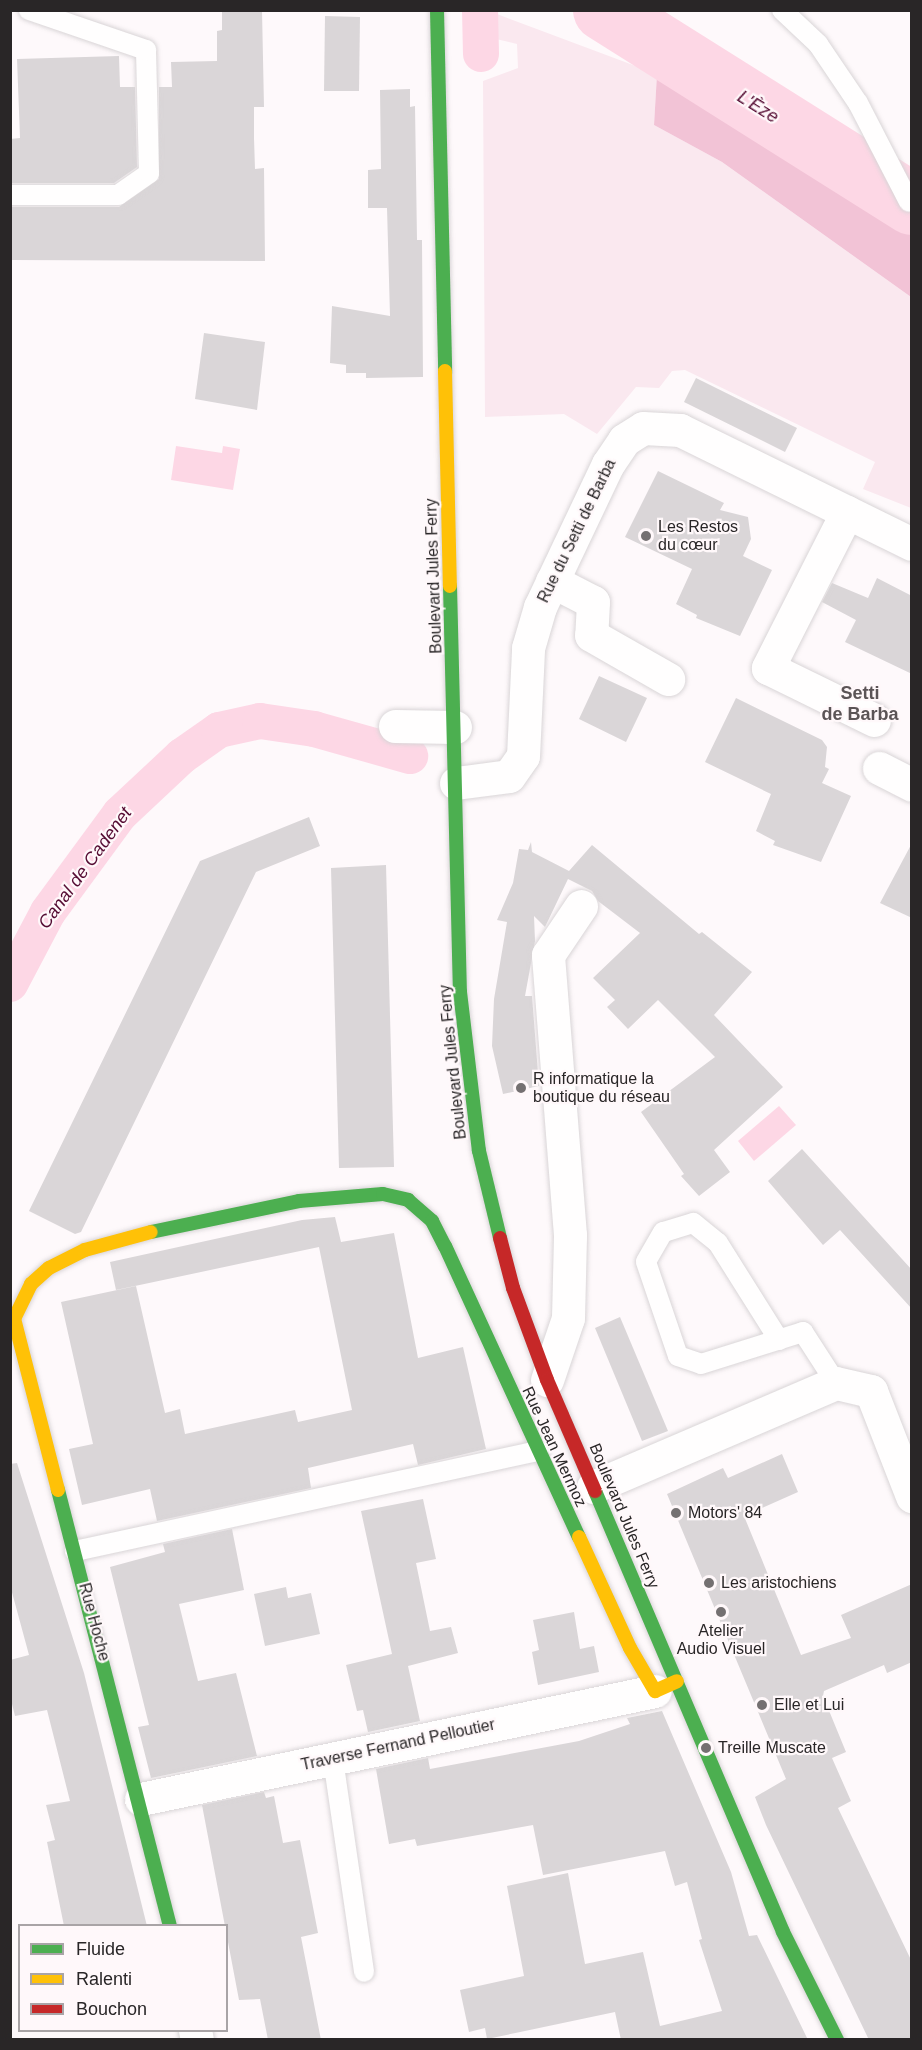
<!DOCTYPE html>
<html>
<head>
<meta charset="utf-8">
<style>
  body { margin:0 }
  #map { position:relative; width:922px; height:2050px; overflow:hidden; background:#fef9fb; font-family:Helvetica,sans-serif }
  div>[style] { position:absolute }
  .green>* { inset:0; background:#fae8ef }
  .forest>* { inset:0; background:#f2c3d6 }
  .water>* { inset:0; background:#fdd7e5 }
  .canal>* { height:36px; margin:-18px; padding:0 18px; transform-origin:18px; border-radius:18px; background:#fdd7e5 }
  .river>* { height:62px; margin:-31px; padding:0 31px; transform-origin:31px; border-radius:31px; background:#fdd7e5 }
  .building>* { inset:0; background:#dad6d8 }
  .roads { filter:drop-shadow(0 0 2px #d9d5d7) drop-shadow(0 0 2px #d9d5d7) }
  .lane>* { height:20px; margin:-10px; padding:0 10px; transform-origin:10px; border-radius:10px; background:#fffefe }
  .street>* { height:33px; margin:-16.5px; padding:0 16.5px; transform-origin:16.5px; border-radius:16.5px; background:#fffefe }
  .fast>* { height:14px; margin:-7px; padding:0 7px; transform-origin:7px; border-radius:7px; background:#4caf50 }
  .slow>* { height:14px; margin:-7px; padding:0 7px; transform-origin:7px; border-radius:7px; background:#ffc107 }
  .jam>* { height:14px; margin:-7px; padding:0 7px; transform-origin:7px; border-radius:7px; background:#c62828 }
  .dots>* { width:16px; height:16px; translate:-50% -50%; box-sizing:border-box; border:3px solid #fff8fa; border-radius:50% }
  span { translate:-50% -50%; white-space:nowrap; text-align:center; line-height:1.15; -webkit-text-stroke:4.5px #fff8fa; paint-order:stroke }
  .poi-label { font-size:16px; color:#292627 }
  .left { translate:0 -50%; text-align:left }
  .street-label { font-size:16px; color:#292627 }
  .water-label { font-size:18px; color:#550c33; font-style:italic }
  .neighbourhood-label { font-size:18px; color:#5b5456; font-weight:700 }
  .frame { position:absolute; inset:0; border:12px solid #292627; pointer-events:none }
  .legend { position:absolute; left:18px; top:1924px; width:210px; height:108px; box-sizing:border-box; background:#fff8fa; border:2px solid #a9a4a6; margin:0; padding:8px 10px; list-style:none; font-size:18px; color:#292627 }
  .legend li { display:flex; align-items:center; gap:12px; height:30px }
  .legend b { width:30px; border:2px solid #a9a4a6 }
</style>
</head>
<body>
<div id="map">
  <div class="green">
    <i style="clip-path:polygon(497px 14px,657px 74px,654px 125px,722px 162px,911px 297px,911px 508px,863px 489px,875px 462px,685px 370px,672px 371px,659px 388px,636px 387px,597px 434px,564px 414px,485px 417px,483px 81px,518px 68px,517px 44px,496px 39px)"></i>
  </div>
  <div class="forest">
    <i style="clip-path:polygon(657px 74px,911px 234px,911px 297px,722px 162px,654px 125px)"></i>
  </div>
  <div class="water">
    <i style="clip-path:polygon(176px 446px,222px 453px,223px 446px,240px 449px,233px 490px,171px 480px)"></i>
    <i style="clip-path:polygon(779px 1106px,796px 1125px,754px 1161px,738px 1141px)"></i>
  </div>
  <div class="canal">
    <i style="left:480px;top:10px;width:44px;rotate:88.7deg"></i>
    <i style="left:10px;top:984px;width:81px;rotate:-62.2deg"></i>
    <i style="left:48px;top:912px;width:122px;rotate:-53.7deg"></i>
    <i style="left:120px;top:814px;width:85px;rotate:-43.1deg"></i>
    <i style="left:182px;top:756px;width:45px;rotate:-35.1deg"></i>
    <i style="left:219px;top:730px;width:42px;rotate:-12.4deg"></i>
    <i style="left:260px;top:721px;width:55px;rotate:8.4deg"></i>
    <i style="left:314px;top:729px;width:100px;rotate:15.7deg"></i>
  </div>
  <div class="river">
    <i style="left:604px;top:10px;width:364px;rotate:32.2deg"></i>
  </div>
  <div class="building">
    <i style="clip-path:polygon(222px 10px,262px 10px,264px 107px,254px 107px,254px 138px,255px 169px,264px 168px,265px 261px,10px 260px,10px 207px,119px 207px,159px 179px,159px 87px,172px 87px,171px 62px,217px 61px,217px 31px,222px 30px)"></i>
    <i style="clip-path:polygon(325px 16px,360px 17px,359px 91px,324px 91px)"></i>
    <i style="clip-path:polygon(119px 56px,120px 87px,135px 87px,137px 167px,114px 183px,10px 183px,10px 139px,20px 138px,17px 59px)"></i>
    <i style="clip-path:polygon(410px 89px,410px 107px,415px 106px,417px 240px,422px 240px,423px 377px,366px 378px,366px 373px,346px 373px,346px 365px,330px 363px,332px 306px,390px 316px,387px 208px,368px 208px,368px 170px,381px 169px,380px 90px)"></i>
    <i style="clip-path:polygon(204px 333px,265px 342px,257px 410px,195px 399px)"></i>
    <i style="clip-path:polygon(696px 378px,797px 428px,785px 452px,684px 402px)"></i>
    <i style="clip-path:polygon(658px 471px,724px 503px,720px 510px,748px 517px,751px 539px,743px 556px,772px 570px,740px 636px,696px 618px,697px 615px,676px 604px,692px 569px,625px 537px)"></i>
    <i style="clip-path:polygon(877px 578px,912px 596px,912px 674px,845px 642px,856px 620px,822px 602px,832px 583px,868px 598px)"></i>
    <i style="clip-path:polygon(599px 676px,647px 698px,626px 742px,579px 719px)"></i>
    <i style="clip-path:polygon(736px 698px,822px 740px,827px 747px,825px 767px,829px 769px,822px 783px,851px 796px,821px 862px,773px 845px,775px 841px,756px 831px,771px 794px,705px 762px)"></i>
    <i style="clip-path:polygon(309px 817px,320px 846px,256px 872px,81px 1232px,75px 1234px,29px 1211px,200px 861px)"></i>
    <i style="clip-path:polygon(531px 842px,532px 852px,569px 871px,592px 845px,699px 934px,702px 932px,752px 972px,714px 1015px,783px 1087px,714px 1150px,730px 1172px,699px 1196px,681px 1176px,684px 1174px,641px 1112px,715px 1057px,658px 1000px,628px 1029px,607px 1007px,615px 1000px,593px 978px,640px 933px,598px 901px,592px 891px,568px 879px,545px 927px,534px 916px,535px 941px,525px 996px,532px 996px,539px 1086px,503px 1094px,492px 1046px,494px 999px,507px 922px,497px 920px,513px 883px,519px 849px,528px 850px)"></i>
    <i style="clip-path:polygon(912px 843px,912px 918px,880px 903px)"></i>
    <i style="clip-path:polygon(386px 865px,394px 1167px,339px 1168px,331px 868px)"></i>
    <i style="clip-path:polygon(802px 1149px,912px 1270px,912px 1309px,840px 1230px,823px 1245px,768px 1181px)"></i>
    <i style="clip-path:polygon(335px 1217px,341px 1242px,394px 1233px,418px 1358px,463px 1347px,486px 1449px,418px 1465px,413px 1444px,308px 1468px,311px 1488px,157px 1521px,150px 1489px,82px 1505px,69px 1449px,93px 1444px,61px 1302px,136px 1286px,165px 1413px,180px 1409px,185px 1434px,295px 1410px,298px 1422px,352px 1410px,319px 1247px,116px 1290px,110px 1262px,302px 1220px)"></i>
    <i style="clip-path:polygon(620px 1317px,668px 1431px,642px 1441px,595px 1328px)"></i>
    <i style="clip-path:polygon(782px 1454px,798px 1492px,744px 1516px,801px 1655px,851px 1638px,841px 1615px,912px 1584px,912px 1662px,887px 1673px,884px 1665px,824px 1691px,823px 1696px,846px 1752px,832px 1758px,851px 1801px,838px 1808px,912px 1962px,912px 2040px,869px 2040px,766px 1825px,755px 1797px,786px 1779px,667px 1494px,723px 1468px,728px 1478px)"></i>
    <i style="clip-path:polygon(17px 1463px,84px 1673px,147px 1926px,64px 1926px,47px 1842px,55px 1840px,46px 1805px,70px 1801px,47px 1710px,15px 1716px,10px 1696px,10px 1660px,29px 1655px,10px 1585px,10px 1464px)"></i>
    <i style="clip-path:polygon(423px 1499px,436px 1559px,416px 1563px,430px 1631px,451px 1627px,458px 1653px,408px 1666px,420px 1721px,368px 1732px,363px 1710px,357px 1711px,346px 1665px,392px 1654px,361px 1511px)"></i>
    <i style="clip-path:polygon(232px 1529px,244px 1590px,179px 1604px,198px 1681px,236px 1673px,257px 1756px,151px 1778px,138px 1727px,149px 1725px,110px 1567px,165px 1552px,163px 1544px)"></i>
    <i style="clip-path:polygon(286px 1587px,288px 1598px,311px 1593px,320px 1634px,265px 1646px,254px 1594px)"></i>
    <i style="clip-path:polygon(574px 1612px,580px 1649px,594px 1646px,599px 1672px,538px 1685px,532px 1652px,539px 1650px,533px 1620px)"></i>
    <i style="clip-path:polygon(662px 1711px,731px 1872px,749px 1936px,757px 1935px,808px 2040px,621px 2040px,615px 2012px,487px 2039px,485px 2028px,469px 2032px,460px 1990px,524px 1976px,507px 1886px,568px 1873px,585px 1964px,643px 1952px,660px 2026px,722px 2011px,699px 1940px,702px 1939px,687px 1882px,675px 1886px,665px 1851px,543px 1875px,533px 1825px,417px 1846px,415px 1839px,389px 1844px,376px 1769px,428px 1758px,430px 1769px,579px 1741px,630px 1724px,627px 1718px)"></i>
    <i style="clip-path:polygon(264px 1792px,266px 1798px,274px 1796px,283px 1843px,300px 1840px,318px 1933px,301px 1937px,321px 2040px,268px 2040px,260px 1999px,239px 2000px,202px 1805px)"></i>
  </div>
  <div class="roads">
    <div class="lane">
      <i style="left:782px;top:10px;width:50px;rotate:43.4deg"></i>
      <i style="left:818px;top:44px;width:71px;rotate:55.9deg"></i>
      <i style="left:858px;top:103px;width:111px;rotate:62.7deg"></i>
      <i style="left:10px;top:195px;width:108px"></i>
      <i style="left:118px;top:195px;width:38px;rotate:-35deg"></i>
      <i style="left:149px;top:173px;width:123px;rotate:-91.4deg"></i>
      <i style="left:146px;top:50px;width:124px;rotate:-161.1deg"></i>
      <i style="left:779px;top:1340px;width:115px;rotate:-122.2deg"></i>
      <i style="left:718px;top:1243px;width:32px;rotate:-141deg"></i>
      <i style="left:693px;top:1223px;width:31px;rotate:163deg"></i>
      <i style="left:663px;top:1232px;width:34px;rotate:120deg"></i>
      <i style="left:646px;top:1262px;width:99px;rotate:71.2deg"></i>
      <i style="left:678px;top:1356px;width:24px;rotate:19deg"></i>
      <i style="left:701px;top:1364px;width:107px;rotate:-17.4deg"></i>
      <i style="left:803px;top:1332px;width:61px;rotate:57.1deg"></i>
      <i style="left:75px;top:1551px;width:474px;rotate:-12.2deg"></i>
      <i style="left:333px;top:1759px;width:215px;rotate:81.7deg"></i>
    </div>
    <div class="street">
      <i style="left:847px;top:512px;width:175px;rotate:116.9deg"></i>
      <i style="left:768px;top:668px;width:118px;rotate:26.1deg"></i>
      <i style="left:552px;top:581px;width:46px;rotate:27.1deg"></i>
      <i style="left:593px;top:602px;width:33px;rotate:93deg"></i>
      <i style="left:591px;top:635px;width:89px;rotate:29.7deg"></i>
      <i style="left:395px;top:726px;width:60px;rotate:1deg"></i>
      <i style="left:879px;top:768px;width:37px;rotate:27deg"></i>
      <i style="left:456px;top:783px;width:53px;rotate:-7.5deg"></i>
      <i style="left:509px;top:776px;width:24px;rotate:-55deg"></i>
      <i style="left:523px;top:756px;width:108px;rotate:-87.3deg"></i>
      <i style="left:528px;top:648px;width:43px;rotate:-73.7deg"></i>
      <i style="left:540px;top:607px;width:158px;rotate:-64.6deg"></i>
      <i style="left:608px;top:464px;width:29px;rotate:-56deg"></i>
      <i style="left:624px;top:440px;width:22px;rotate:-32deg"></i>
      <i style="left:643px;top:428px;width:37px;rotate:3deg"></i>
      <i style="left:680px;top:430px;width:258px;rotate:26.2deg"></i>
      <i style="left:547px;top:1380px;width:65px;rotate:-71.3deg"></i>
      <i style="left:568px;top:1318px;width:83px;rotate:-88.6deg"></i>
      <i style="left:570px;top:1235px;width:281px;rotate:-94.5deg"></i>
      <i style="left:548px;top:955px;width:59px;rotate:-56deg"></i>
      <i style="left:593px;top:1487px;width:264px;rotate:-23.2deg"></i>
      <i style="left:836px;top:1383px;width:36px;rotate:13deg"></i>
      <i style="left:871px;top:1391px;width:113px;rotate:68.7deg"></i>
      <i style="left:141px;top:1799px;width:525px;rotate:-11.87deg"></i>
      <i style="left:195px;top:2030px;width:10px;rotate:79deg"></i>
    </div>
    <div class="fast">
      <i style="left:437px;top:10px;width:361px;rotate:88.7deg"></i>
      <i style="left:450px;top:586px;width:406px;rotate:88.6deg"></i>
      <i style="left:460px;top:992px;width:160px;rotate:83.2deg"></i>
      <i style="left:479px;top:1151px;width:89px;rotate:76.4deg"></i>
      <i style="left:151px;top:1232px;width:151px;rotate:-11.8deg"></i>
      <i style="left:299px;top:1201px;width:84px;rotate:-4.8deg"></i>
      <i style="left:383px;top:1194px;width:26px;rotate:13deg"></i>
      <i style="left:408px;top:1200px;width:32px;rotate:41deg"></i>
      <i style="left:432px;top:1221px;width:28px;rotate:63deg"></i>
      <i style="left:445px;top:1246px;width:320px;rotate:65.3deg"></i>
      <i style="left:58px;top:1490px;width:450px;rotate:75.6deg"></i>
      <i style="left:595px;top:1491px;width:479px;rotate:66.9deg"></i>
      <i style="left:783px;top:1932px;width:121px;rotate:63.4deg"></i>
    </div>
    <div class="slow">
      <i style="left:445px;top:371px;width:215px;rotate:88.7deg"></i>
      <i style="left:58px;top:1490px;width:177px;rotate:-104.4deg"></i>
      <i style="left:14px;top:1319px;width:39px;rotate:-64deg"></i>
      <i style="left:31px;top:1284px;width:24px;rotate:-42deg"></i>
      <i style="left:49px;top:1268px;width:40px;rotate:-26.6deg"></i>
      <i style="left:85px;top:1250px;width:68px;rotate:-15.3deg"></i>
      <i style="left:579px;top:1537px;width:122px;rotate:65.3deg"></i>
      <i style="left:630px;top:1648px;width:50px;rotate:59.8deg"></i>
      <i style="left:655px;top:1691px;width:24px;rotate:-24deg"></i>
    </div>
    <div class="jam">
      <i style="left:500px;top:1238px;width:52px;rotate:75.4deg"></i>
      <i style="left:513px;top:1288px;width:98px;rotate:69.7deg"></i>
      <i style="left:547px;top:1380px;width:121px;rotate:66.6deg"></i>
    </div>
  </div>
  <div class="dots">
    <i style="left:646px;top:536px;background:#747071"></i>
    <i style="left:521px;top:1088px;background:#747071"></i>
    <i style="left:676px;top:1513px;background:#747071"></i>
    <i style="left:709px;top:1583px;background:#747071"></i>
    <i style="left:721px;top:1612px;background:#747071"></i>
    <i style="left:762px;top:1705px;background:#747071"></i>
    <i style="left:706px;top:1748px;background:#747071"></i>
  </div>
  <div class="poi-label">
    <span class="left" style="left:658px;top:536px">Les Restos<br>du cœur</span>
    <span class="left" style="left:533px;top:1088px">R informatique la<br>boutique du réseau</span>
    <span class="left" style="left:688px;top:1513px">Motors' 84</span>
    <span class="left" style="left:721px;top:1583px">Les aristochiens</span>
    <span style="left:721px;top:1640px">Atelier<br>Audio Visuel</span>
    <span class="left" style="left:774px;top:1705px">Elle et Lui</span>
    <span class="left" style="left:718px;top:1748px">Treille Muscate</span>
  </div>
  <div class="street-label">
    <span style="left:577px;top:531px;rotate:-64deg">Rue du Setti de Barba</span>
    <span style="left:434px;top:576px;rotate:-92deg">Boulevard Jules Ferry</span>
    <span style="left:453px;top:1062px;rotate:-96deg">Boulevard Jules Ferry</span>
    <span style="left:554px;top:1447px;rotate:65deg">Rue Jean Mermoz</span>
    <span style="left:624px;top:1516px;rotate:67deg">Boulevard Jules Ferry</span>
    <span style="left:94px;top:1622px;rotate:75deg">Rue Hoche</span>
    <span style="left:398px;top:1745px;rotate:-12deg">Traverse Fernand Pelloutier</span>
  </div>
  <div class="water-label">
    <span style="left:758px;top:107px;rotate:32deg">L'Èze</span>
    <span style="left:85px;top:868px;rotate:-54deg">Canal de Cadenet</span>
  </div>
  <div class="neighbourhood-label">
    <span style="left:860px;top:704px">Setti<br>de Barba</span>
  </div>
  <div class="frame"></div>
  <ul class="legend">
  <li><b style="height:8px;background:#4caf50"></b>Fluide</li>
  <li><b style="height:8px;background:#ffc107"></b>Ralenti</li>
  <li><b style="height:8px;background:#c62828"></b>Bouchon</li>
  </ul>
</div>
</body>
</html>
